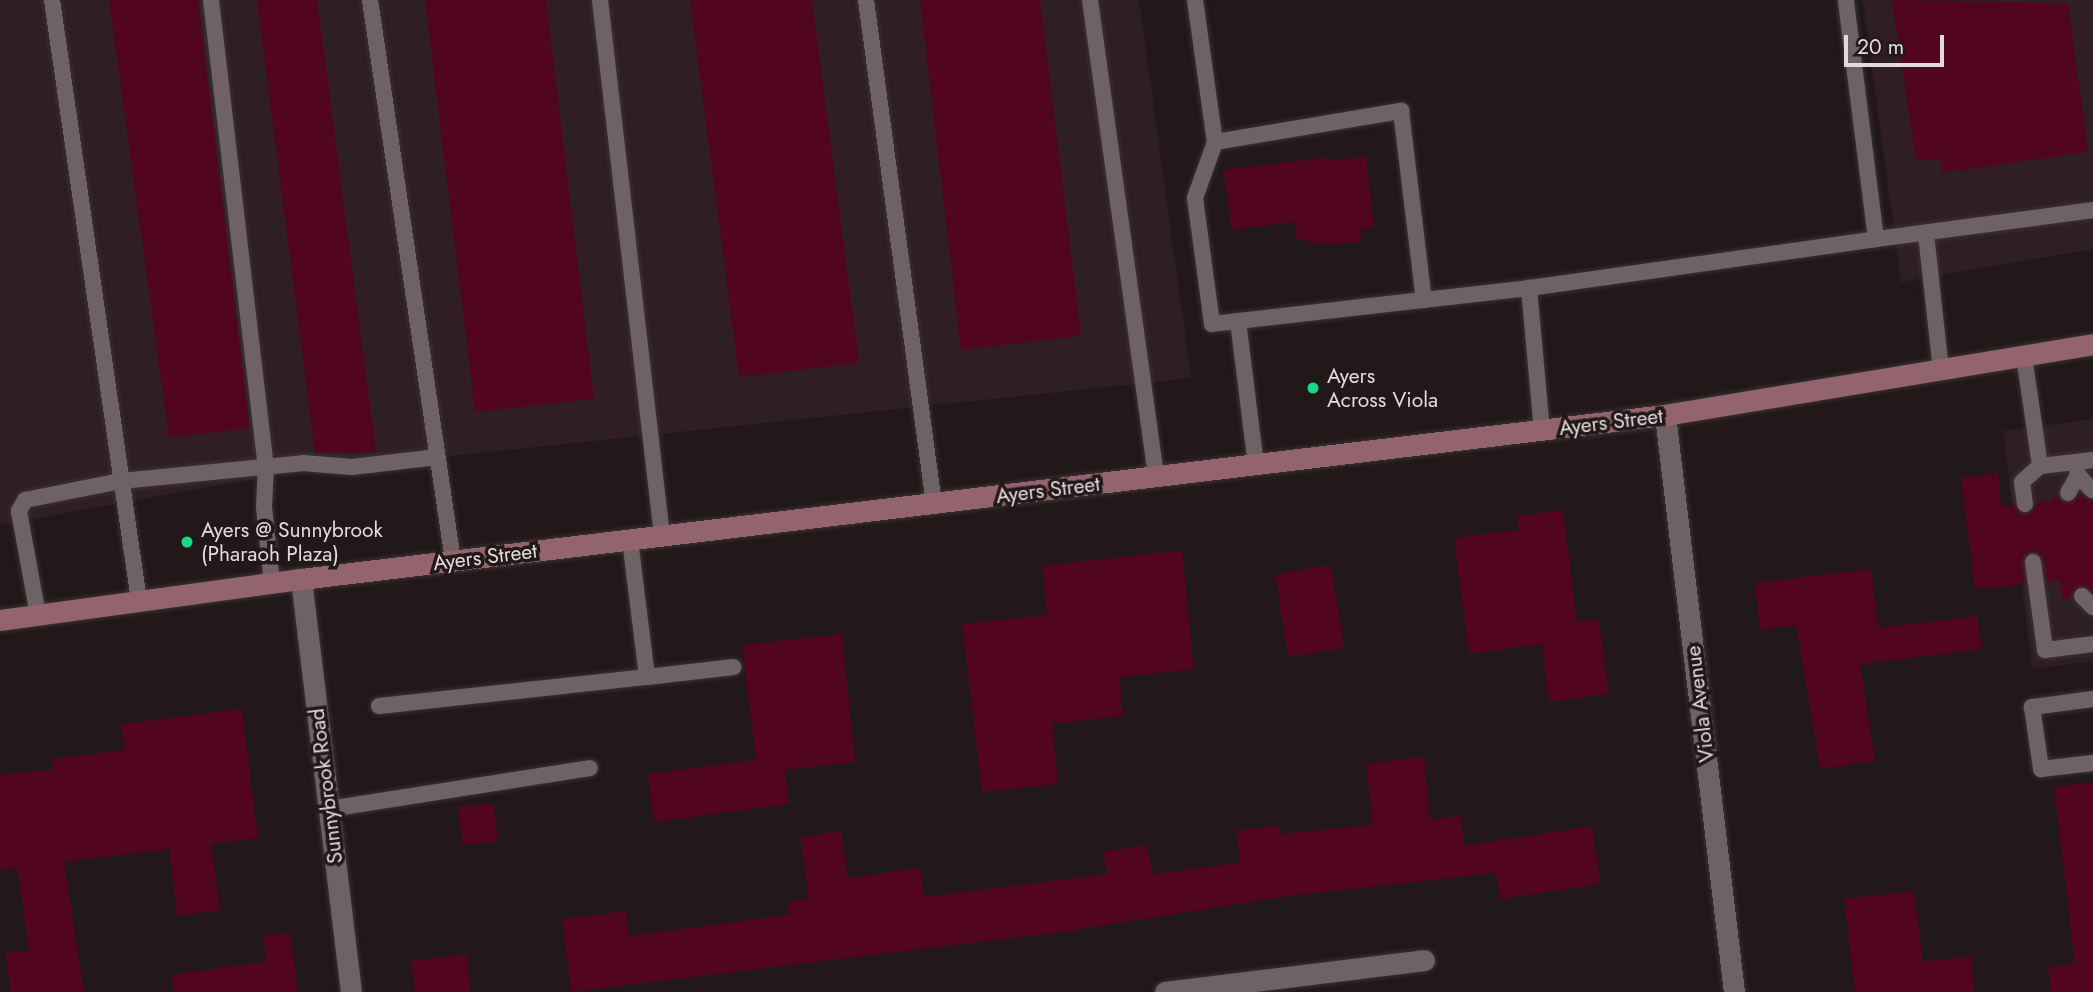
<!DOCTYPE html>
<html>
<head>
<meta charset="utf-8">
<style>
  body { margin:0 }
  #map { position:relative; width:2093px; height:992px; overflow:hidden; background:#221819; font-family:Jost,sans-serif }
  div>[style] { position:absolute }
  .built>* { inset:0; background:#301f22 }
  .building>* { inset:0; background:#510520 }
  .roads { filter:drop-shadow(0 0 2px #3a3334) drop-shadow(0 0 2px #3a3334) }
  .service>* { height:16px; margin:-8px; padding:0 8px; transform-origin:8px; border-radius:8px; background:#6f6264 }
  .minor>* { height:21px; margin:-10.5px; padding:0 10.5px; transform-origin:10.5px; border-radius:10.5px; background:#6f6264 }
  .tertiary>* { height:21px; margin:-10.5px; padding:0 10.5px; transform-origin:10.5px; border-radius:10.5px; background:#6f6264 }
  .secondary>* { height:21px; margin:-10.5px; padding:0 10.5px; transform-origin:10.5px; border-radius:10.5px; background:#94646e }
  .dots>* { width:19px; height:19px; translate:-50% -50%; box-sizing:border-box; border:4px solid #221819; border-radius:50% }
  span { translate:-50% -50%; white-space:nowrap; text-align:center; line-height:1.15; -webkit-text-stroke:7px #221819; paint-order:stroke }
  .poi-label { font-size:21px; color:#e2dadb }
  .left { translate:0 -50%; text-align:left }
  .street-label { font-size:21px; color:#e2dadb }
  .scale { position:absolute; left:1844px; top:35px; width:100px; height:32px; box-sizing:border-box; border:4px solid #e2dadb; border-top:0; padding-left:9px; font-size:21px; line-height:24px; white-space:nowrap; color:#e2dadb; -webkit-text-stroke:5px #221819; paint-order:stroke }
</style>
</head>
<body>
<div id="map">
  <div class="built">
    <i style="clip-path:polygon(0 0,1139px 0,1191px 378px,281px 474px,0 525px)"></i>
    <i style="clip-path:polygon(1863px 0,2093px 0,2093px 249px,1901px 282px)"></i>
    <i style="clip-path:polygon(2093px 419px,2093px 661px,2032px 669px,2003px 431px)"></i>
  </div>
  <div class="building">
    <i style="clip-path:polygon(109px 0,198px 0,250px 428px,169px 438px)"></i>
    <i style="clip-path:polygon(257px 0,317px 0,376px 452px,315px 453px)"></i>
    <i style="clip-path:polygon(425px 0,546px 0,594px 399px,475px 412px)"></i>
    <i style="clip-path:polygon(690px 0,812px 0,859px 363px,739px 377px)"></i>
    <i style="clip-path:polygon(920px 0,1040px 0,1081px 336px,961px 350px)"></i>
    <i style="clip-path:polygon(1892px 0,2068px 3px,2088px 152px,1942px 173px,1940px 158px,1916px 161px)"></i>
    <i style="clip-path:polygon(1330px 157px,1331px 161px,1366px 157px,1374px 227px,1361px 229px,1360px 242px,1330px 245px,1296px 239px,1294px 222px,1231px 230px,1224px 170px)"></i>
    <i style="clip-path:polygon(1998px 473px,2001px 506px,2015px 505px,2022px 514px,2032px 512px,2035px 503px,2053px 501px,2052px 495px,2067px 503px,2080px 493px,2093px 500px,2093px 592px,2080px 586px,2072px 598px,2062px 599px,2060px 580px,2046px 582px,2042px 556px,2032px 552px,2023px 559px,2025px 584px,1975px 589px,1961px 478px)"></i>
    <i style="clip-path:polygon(1563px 510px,1577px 622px,1599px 619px,1609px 694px,1549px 702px,1542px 644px,1469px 654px,1454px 538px,1519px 530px,1517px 516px)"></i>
    <i style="clip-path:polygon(1182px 550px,1194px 669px,1119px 677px,1123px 716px,1052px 724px,1058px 784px,982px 792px,962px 624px,1047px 615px,1042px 566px)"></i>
    <i style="clip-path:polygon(1331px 565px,1344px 648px,1288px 657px,1275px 574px)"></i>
    <i style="clip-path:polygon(1871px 569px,1878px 628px,1977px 616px,1982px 649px,1860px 664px,1875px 761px,1820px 769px,1796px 625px,1760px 630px,1755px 583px)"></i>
    <i style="clip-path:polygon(842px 634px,855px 762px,785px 770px,789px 804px,654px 822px,648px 774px,756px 760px,742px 645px)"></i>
    <i style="clip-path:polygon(242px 709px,258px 838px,211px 844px,220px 910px,177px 916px,169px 849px,64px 862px,84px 992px,11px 992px,5px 953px,29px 950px,17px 868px,0 870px,0 775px,53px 769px,52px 759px,124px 750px,121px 724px)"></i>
    <i style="clip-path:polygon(1424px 757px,1430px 820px,1461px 816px,1464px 846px,1592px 826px,1601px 884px,1500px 899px,1496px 873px,1288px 896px,1069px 931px,571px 992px,562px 919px,626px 911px,629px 936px,789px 915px,787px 902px,809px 899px,800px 837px,841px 831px,848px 878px,920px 868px,924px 897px,1107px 874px,1103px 852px,1147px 845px,1152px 874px,1240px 863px,1236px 831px,1279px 825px,1280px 834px,1373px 825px,1366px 764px)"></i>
    <i style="clip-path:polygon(2093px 782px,2093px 992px,2051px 992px,2048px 967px,2075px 964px,2054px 787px)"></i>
    <i style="clip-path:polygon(493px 803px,498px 841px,463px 845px,458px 807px)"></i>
    <i style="clip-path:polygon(1914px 891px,1923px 962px,1971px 956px,1974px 992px,1855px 992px,1844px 899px)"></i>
    <i style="clip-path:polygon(290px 933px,298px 992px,173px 992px,172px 975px,266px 961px,263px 936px)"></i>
    <i style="clip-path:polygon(466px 954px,471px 992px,415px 992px,411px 961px)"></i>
  </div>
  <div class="roads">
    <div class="service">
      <i style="left:52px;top:0;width:607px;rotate:81.76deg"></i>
      <i style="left:211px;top:0;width:469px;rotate:83.3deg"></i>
      <i style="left:266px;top:466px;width:41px;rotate:92.8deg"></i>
      <i style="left:264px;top:507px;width:76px;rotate:84deg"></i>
      <i style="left:370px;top:0;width:567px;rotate:81.58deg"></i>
      <i style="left:600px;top:0;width:540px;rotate:83.4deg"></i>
      <i style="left:866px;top:0;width:509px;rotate:82.32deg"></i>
      <i style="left:1090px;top:0;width:482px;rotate:82.1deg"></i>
      <i style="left:1195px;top:0;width:143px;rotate:82deg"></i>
      <i style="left:1215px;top:142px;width:189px;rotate:-9.5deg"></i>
      <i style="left:1401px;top:111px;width:190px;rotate:83.1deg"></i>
      <i style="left:1424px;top:300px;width:106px;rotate:-6.5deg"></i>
      <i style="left:1215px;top:142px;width:59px;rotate:109.7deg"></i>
      <i style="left:1195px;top:198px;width:127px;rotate:82.3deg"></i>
      <i style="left:1212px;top:324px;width:213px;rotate:-6.5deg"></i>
      <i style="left:1926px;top:234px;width:137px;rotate:83.7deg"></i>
      <i style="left:1876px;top:239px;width:219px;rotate:-7.6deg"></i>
      <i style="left:1238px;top:321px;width:145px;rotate:82.9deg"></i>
      <i style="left:2024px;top:356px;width:111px;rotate:81.7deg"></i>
      <i style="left:2040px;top:466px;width:53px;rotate:-6.5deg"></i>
      <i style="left:1542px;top:431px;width:144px;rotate:-95.2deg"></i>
      <i style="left:1529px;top:288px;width:350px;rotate:-8deg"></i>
      <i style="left:1876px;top:239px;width:241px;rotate:-97.2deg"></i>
      <i style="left:2076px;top:462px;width:13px;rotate:81deg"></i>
      <i style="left:2078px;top:475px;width:21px;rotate:47deg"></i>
      <i style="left:2068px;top:493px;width:21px;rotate:-61deg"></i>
      <i style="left:2025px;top:504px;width:22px;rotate:-98deg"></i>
      <i style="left:2022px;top:482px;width:24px;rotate:-42deg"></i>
      <i style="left:630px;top:540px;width:138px;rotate:82.9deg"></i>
      <i style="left:647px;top:677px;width:87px;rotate:-6.6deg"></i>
      <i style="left:2033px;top:562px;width:89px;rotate:82.2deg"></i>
      <i style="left:2045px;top:650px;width:48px;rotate:-7.1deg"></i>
      <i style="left:2082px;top:596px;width:16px;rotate:45deg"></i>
      <i style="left:38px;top:615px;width:106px;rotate:-100.4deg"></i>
      <i style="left:19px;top:511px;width:13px;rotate:-61deg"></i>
      <i style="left:25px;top:500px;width:98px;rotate:-11.2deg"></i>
      <i style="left:121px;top:481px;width:183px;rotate:-5.6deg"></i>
      <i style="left:303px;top:463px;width:49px;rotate:4.7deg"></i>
      <i style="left:352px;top:467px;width:86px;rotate:-6.7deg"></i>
      <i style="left:2093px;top:699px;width:62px;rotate:172.5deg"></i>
      <i style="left:2032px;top:707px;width:63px;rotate:81.7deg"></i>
      <i style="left:2041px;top:769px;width:52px;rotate:-6.6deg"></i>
      <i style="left:379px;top:706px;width:270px;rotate:-6.2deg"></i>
      <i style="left:329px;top:809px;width:264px;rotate:-8.9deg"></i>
    </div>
    <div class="minor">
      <i style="left:1665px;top:415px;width:581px;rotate:83.18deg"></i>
      <i style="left:1165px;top:992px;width:261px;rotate:-7deg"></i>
    </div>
    <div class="tertiary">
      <i style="left:301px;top:579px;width:416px;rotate:83.1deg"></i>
    </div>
    <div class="secondary">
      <i style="left:0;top:620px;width:304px;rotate:-7.8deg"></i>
      <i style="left:301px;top:579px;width:1374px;rotate:-6.86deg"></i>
      <i style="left:1665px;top:415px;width:434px;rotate:-9.4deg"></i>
    </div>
  </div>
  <div class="dots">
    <i style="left:1313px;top:388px;background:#19d989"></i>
    <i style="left:187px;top:542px;background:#19d989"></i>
  </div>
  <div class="poi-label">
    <span class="left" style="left:1327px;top:388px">Ayers<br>Across Viola</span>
    <span class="left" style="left:201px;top:542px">Ayers @ Sunnybrook<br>(Pharaoh Plaza)</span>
  </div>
  <div class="street-label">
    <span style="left:1611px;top:422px;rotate:-7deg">Ayers Street</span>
    <span style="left:1048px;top:490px;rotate:-7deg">Ayers Street</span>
    <span style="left:485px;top:557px;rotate:-7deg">Ayers Street</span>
    <span style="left:1700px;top:704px;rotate:-97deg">Viola Avenue</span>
    <span style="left:326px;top:786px;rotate:-97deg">Sunnybrook Road</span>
  </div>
  <div class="scale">20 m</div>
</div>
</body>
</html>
